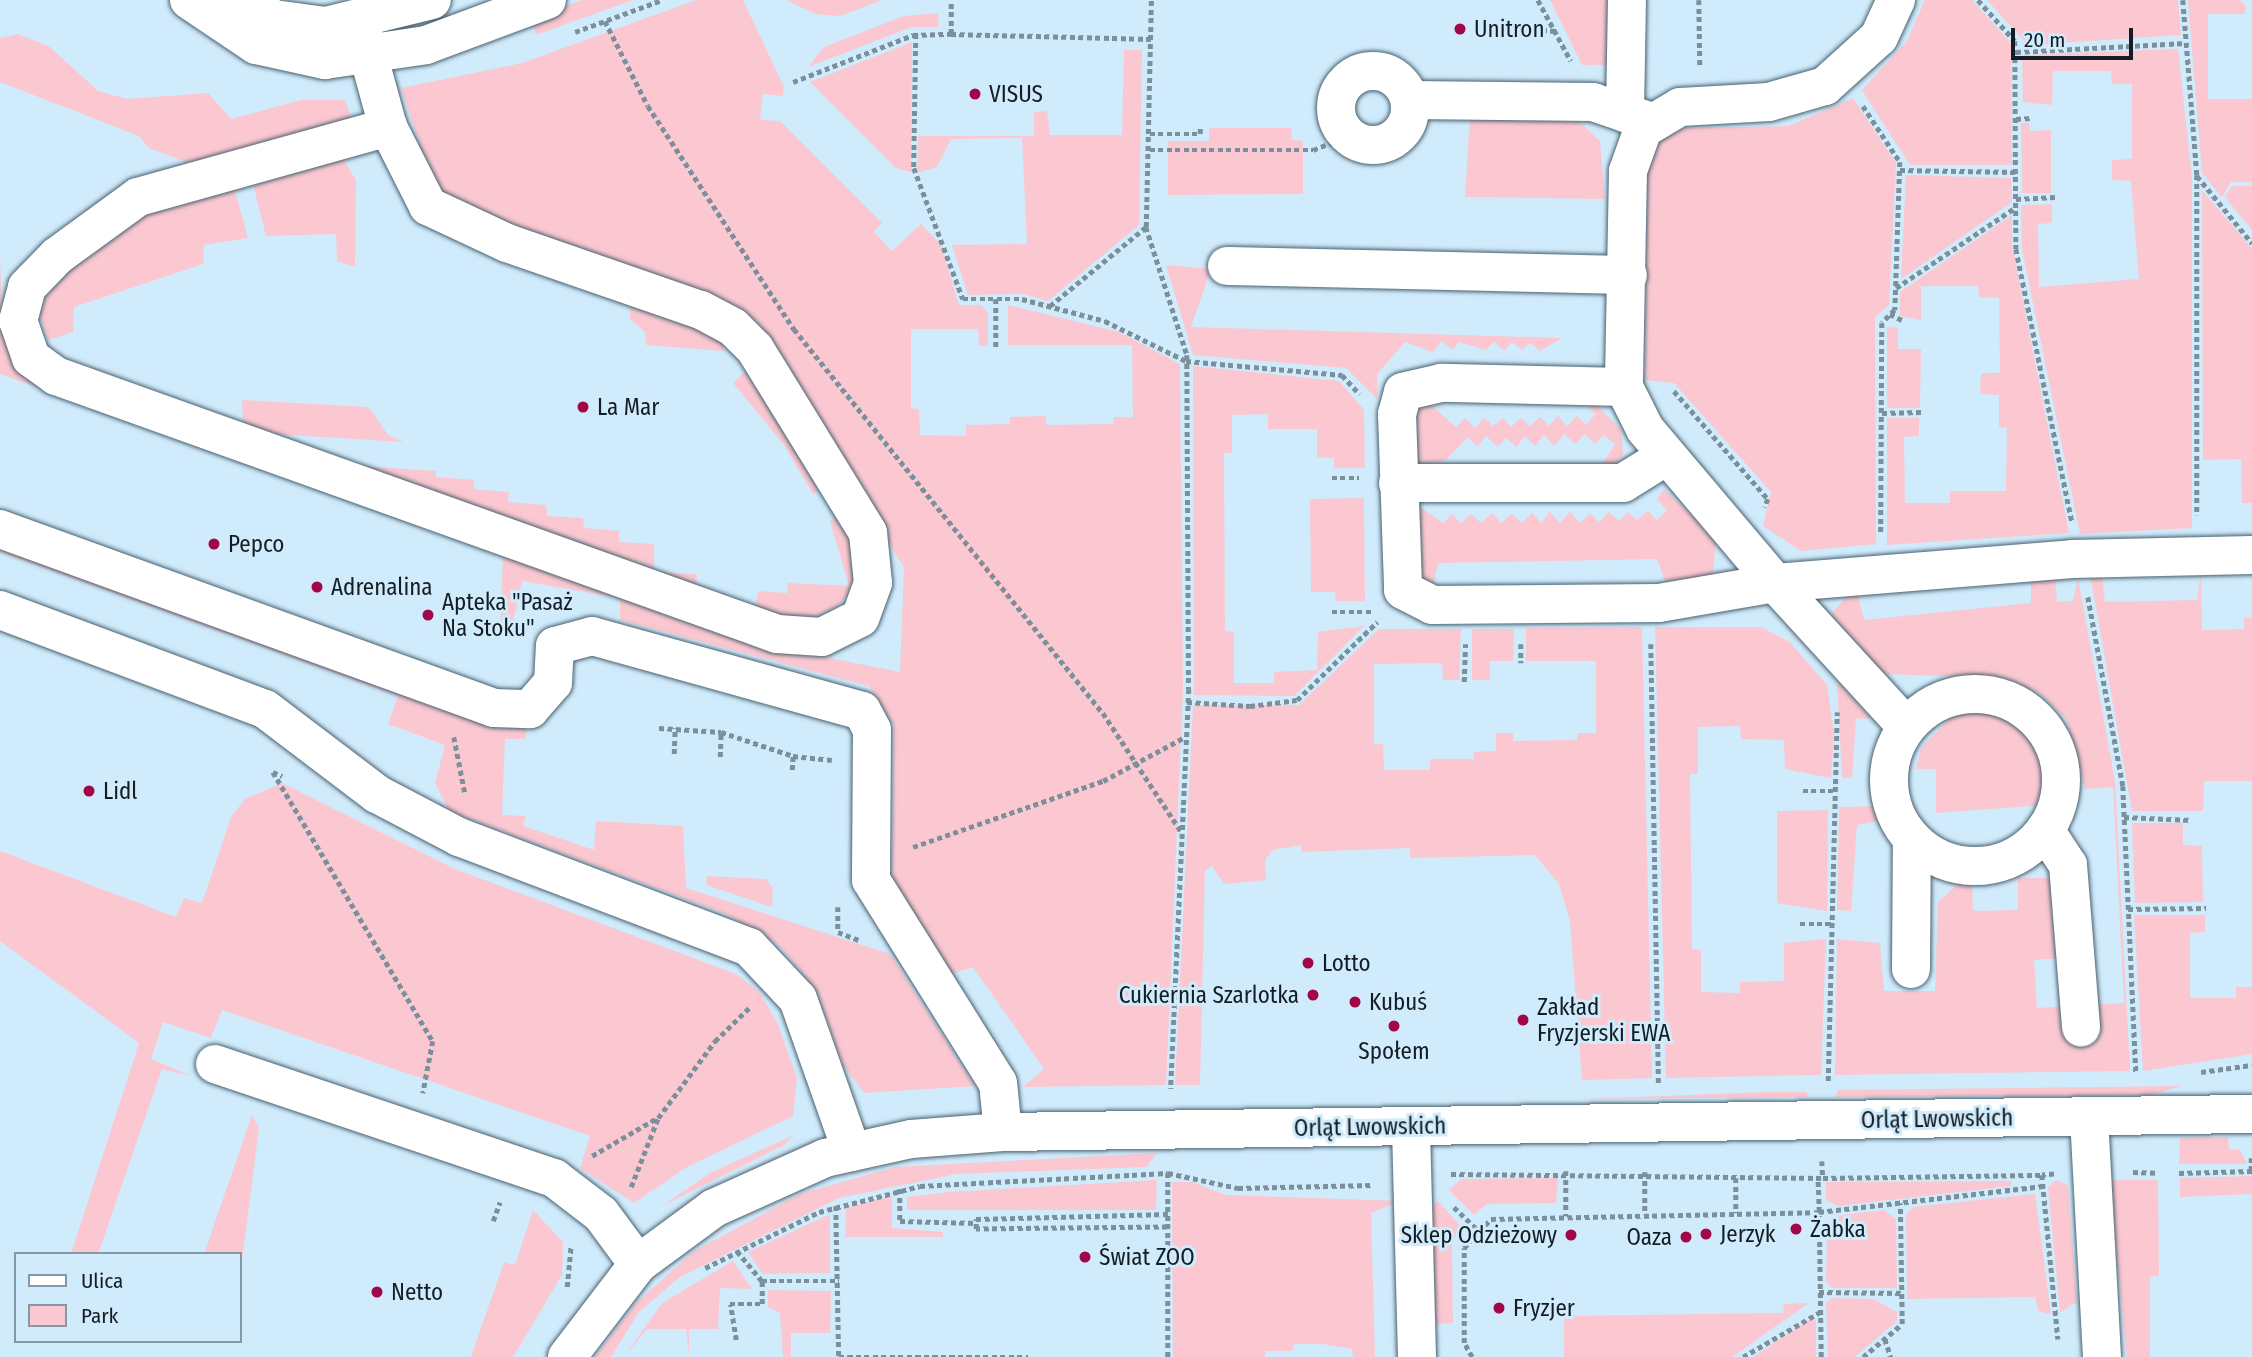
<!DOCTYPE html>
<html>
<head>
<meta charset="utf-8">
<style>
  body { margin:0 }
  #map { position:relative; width:2252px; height:1357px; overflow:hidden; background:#d0ebfc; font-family:"Fira Sans Condensed",sans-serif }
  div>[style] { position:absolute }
  .green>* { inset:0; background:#fbc8d1 }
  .path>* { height:4.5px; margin-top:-2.25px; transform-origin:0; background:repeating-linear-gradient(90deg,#7c909c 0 5px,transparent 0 8.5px) }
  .roads { filter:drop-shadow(0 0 2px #49616f) drop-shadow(0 0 2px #49616f) }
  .minor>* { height:38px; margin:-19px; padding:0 19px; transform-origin:19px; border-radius:19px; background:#fff }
  .minor>.ring { margin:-19px; padding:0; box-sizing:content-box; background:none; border:38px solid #fff; border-radius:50% }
  .dots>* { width:19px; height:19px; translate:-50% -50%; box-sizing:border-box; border:4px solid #d0ebfc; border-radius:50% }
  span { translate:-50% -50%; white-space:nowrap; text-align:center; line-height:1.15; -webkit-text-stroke:6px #d0ebfc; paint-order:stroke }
  .poi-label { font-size:23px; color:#131d23 }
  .left { translate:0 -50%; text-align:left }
  .right { translate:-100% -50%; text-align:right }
  .street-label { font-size:23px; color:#131d23 }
  .legend { position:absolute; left:14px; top:1252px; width:228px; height:91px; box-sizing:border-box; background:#d0ebfc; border:2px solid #8499a5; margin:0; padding:9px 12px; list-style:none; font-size:21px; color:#131d23 }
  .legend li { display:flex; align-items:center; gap:14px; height:35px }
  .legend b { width:35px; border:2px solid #8499a5 }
  .scale { position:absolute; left:2011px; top:28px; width:122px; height:32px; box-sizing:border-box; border:4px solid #131d23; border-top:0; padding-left:9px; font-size:21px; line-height:24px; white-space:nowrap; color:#131d23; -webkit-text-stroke:5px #d0ebfc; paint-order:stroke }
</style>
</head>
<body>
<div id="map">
  <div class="green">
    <i style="clip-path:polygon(582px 0,633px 0,536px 35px,530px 19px)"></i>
    <i style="clip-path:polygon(696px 0,743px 0,784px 87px,783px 96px,763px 94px,760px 120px,780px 121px,882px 223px,874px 232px,892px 251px,921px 224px,941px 245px,959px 305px,981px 305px,988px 313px,988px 346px,979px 346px,978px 329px,911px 329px,911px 408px,919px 409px,920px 435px,966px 436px,966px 425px,1010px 424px,1010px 417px,1046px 416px,1046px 425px,1113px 424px,1114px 417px,1133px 417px,1132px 345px,1008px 345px,1008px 305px,1119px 332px,1180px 364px,1183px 689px,1166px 1085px,1023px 1087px,1044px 1069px,973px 967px,945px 976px,892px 880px,894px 725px,869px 686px,620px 620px,620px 598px,522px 581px,511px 630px,500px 627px,503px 555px,0 374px,0 255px,3px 336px,20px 373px,794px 651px,900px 672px,904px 568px,762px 327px,752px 318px,511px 230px,434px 187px,401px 88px,522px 63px)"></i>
    <i style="clip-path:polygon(786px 0,882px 0,840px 16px,815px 14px)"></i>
    <i style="clip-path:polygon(1550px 0,1610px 0,1611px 53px,1605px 65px,1582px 65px)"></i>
    <i style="clip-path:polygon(1925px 0,1972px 0,2011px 43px,2012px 165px,1910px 165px,1862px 90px,1907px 41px)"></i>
    <i style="clip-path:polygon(1987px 0,2178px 0,2181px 35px,2028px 45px)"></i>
    <i style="clip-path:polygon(2188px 0,2240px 0,2246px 6px,2245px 14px,2208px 14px,2208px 99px,2252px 99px,2252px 182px,2231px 182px,2222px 197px,2202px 173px)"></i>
    <i style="clip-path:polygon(938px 13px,939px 27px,912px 27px,808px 67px,824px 47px,904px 16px)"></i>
    <i style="clip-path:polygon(18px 34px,50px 47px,98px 91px,127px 99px,208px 93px,231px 119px,301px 100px,345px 100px,352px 119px,200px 167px,149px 148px,139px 136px,0 82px,0 38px)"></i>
    <i style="clip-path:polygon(912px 42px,911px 167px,913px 173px,896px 168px,810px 82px)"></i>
    <i style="clip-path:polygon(2178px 49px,2192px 178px,2192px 528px,2080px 534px,2022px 249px,2021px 205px,2052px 204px,2052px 223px,2038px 224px,2039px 287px,2139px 279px,2131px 181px,2112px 180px,2112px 160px,2132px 159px,2132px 84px,2112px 84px,2111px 71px,2053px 71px,2052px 105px,2023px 102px,2022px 55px)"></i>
    <i style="clip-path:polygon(1124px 50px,1142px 50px,1139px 225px,1048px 301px,1023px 294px,968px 295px,952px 245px,1027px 244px,1022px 138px,951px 139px,937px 167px,917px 173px,918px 136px,1034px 136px,1034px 112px,1047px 111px,1050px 135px,1122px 135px)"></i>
    <i style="clip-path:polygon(1853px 98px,1896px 163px,1889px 305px,1875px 317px,1876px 544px,1801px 551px,1763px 526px,1771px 492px,1674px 383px,1645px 380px,1647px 172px,1654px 145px,1679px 128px,1789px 126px)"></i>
    <i style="clip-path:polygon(1573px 116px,1600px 141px,1605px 199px,1465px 197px,1470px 117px)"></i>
    <i style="clip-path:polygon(2021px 123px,2029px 123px,2030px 131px,2051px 130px,2051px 193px,2022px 193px)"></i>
    <i style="clip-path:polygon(1209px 128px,1291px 128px,1292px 140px,1303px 141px,1303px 194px,1168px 195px,1168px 141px,1209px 141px)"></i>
    <i style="clip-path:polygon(339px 152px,356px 180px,355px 267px,337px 261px,336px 234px,266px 236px,251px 176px)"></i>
    <i style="clip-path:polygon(1906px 175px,2011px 178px,2012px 202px,1901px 279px)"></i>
    <i style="clip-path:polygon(233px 183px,248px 238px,204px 245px,203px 264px,74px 307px,73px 332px,48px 340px,33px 297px,111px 227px)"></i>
    <i style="clip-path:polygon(2232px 186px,2252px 186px,2252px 230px,2225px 197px)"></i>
    <i style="clip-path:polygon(2202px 190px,2252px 249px,2252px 503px,2242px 503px,2241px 459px,2203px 460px)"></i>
    <i style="clip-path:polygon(2012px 215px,2012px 245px,2069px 533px,1887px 545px,1887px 418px,1919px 418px,1919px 436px,1904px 437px,1905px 503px,1950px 503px,1950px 491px,2006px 491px,2007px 428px,1999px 427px,1999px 395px,1980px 394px,1981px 373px,2000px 373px,1999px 298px,1979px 297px,1978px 286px,1921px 286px,1921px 320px,1900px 316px,1900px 292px)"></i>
    <i style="clip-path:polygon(1166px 265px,1211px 269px,1191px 327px,1562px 338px,1540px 351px,1530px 343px,1522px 350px,1512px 342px,1504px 351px,1494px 342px,1486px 350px,1459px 342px,1453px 350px,1441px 341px,1433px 352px,1405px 342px,1377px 374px,1377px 399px,1346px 368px,1193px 355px)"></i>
    <i style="clip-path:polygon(631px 300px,723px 338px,723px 351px,646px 345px,645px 332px,630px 319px)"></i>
    <i style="clip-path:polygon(1887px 327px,1898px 328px,1898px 349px,1921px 349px,1920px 408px,1887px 408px)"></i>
    <i style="clip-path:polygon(753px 364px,827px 485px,813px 494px,784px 445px,733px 383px)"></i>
    <i style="clip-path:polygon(1193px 366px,1339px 381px,1364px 410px,1365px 468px,1334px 468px,1334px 458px,1317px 457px,1317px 429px,1268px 429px,1268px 414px,1232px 415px,1232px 453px,1224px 453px,1225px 631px,1234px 632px,1234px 683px,1274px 683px,1274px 672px,1317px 670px,1318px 632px,1364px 626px,1294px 696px,1194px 695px)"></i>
    <i style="clip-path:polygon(242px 400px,369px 407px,388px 435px,404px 442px,272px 434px,243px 424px)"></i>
    <i style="clip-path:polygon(1430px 404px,1456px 427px,1465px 418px,1475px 428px,1484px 418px,1493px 426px,1503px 418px,1511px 427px,1521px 418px,1530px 426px,1540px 417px,1549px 426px,1558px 416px,1567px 426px,1577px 416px,1586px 425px,1596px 414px,1587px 405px,1596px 404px,1621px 430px,1623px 454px,1616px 464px,1603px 463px,1615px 444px,1604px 435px,1595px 444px,1585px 434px,1575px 444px,1564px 434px,1555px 446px,1544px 435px,1535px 446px,1525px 436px,1516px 447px,1506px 438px,1498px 447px,1486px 436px,1477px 447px,1468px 437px,1446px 460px,1424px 465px,1415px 461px,1411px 407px)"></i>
    <i style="clip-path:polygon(362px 466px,436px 471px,436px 477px,474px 480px,474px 489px,509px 492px,508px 502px,546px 505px,547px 516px,583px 518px,584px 528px,619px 531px,619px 542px,654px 544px,654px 572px,697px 574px,696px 587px)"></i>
    <i style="clip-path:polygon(1664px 489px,1716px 538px,1713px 575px,1669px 592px,1657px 559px,1438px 563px,1432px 590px,1419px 586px,1417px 505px,1443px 523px,1452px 514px,1461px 523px,1471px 514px,1481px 523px,1492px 513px,1501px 523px,1512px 514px,1522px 523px,1532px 513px,1541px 523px,1550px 512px,1560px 523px,1570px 512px,1580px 523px,1590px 513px,1599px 522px,1609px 512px,1619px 521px,1628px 512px,1637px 520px,1648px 511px,1657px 520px,1667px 510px,1657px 499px)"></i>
    <i style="clip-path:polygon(1364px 498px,1365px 601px,1336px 601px,1335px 592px,1311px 592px,1310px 499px)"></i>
    <i style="clip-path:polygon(844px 512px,858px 557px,852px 588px,840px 604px,808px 621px,755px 611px,758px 591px,787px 593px,788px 583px,849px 586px,830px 521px)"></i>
    <i style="clip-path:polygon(0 541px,527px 730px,525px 739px,505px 739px,502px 815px,526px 816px,523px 826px,594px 850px,596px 821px,683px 826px,686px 888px,890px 954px,975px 1086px,864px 1093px,843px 1065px,816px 990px,779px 945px,726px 914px,449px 811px,435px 783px,445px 745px,388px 724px,398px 696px,0 552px)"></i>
    <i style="clip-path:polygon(2201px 572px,2202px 630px,2244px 629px,2244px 618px,2252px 618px,2252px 781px,2204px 781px,2203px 811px,2132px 811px,2090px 574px,2102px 576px,2105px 602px,2197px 600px)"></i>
    <i style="clip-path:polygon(2055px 578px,2057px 602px,2073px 601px,2078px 578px,2115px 781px,2130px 1071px,1835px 1075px,1837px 939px,1880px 943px,1884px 991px,1935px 991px,1938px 902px,1964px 878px,1972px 878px,1973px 911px,2018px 910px,2018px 878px,2054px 878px,2062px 958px,2034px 960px,2037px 1008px,2124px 1003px,2113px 787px,2085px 789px,2066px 718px,2038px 692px,2005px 678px,1883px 674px,1831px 614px,1847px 596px,1858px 595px,1864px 620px,2031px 603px,2031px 581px)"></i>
    <i style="clip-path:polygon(1642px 627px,1652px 1078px,1582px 1080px,1570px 921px,1559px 884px,1535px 855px,1410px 858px,1410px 848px,1301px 852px,1301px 845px,1273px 850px,1265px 860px,1266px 880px,1224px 884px,1212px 866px,1205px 870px,1200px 1085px,1175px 1085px,1193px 705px,1299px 705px,1379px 629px,1461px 629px,1459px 680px,1443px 680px,1442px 663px,1374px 664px,1374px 744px,1383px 744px,1384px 770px,1430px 770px,1430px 759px,1474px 759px,1474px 752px,1496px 751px,1496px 733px,1513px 733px,1513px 741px,1577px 740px,1577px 733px,1596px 733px,1596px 661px,1526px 661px,1526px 628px)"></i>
    <i style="clip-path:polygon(1655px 627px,1761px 627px,1790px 642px,1827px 685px,1834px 733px,1831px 778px,1785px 769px,1784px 740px,1741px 739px,1740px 726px,1698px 727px,1698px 774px,1690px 774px,1692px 949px,1701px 950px,1701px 992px,1740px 993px,1740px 982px,1784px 981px,1784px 943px,1826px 939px,1821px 1075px,1666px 1078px)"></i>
    <i style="clip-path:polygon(1472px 629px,1514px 629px,1513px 661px,1490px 661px,1490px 680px,1472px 680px)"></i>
    <i style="clip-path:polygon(1837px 681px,1871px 718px,1856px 719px,1852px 778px,1842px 778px)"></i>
    <i style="clip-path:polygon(1987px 708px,2025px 724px,2042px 744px,2049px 765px,2043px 805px,1936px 813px,1936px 769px,1916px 769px,1921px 748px,1954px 714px)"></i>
    <i style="clip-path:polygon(282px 783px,455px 869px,736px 974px,760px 993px,777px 1022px,797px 1078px,793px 1116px,687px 1167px,634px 1203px,580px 1168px,590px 1136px,222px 1010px,211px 1038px,163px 1022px,151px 1059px,191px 1076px,162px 1069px,98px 1254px,71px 1254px,139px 1043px,0 941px,0 851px,176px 917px,184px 898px,202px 903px,231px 817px,245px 799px)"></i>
    <i style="clip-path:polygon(1880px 806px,1885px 820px,1857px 825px,1851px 911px,1837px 910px,1839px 807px)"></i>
    <i style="clip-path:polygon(1828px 810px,1827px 911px,1777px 903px,1777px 811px)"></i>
    <i style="clip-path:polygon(2132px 823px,2183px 823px,2183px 845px,2202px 846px,2203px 902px,2135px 903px)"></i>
    <i style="clip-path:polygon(707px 876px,766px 879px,773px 889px,772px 907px,706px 885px)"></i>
    <i style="clip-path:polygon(2134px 915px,2205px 915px,2205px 932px,2190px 933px,2190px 998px,2236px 998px,2236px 987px,2252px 987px,2252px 1054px,2143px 1071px)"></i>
    <i style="clip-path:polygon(2181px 1086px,2150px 1095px,1835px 1097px,1838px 1090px)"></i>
    <i style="clip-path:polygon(1767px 1092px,1806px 1092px,1809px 1097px,1583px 1099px)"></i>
    <i style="clip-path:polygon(252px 1115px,259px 1128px,241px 1269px,240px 1254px,204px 1254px)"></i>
    <i style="clip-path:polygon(794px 1135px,784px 1145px,662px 1206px,710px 1173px)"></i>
    <i style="clip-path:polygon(2228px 1137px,2229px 1149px,2240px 1150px,2247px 1164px,2179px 1164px,2180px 1138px)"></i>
    <i style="clip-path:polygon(1157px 1153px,1147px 1167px,956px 1174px,839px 1198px,680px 1277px,639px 1312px,611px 1357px,595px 1357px,636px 1303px,693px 1252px,800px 1194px,895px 1167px)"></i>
    <i style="clip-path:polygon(2252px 1176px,2252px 1194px,2180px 1197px,2180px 1178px)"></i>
    <i style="clip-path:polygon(1558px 1178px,1556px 1203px,1487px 1204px,1474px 1215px,1449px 1190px,1461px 1179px)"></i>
    <i style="clip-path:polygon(1157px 1180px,1156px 1210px,907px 1210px,907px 1197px,949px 1192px)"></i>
    <i style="clip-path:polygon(2056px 1180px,2068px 1185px,2077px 1302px,2060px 1312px,2048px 1187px)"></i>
    <i style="clip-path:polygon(2109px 1180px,2158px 1180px,2159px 1276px,2150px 1277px,2150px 1357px,2127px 1357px)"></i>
    <i style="clip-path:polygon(2011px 1181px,2011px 1186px,1838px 1206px,1826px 1200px,1826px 1182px)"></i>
    <i style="clip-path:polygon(1172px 1182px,1192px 1182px,1226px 1195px,1400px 1201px,1371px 1213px,1375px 1357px,1353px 1357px,1352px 1349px,1322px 1344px,1294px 1344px,1292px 1351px,1265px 1351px,1265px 1357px,1173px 1357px)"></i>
    <i style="clip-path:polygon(2035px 1194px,2051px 1314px,2038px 1311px,2035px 1297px,1907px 1299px,1906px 1215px,1913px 1207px)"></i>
    <i style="clip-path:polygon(892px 1196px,892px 1228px,943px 1232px,943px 1237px,845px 1237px,846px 1208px)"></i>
    <i style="clip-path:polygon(1438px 1201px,1463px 1229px,1452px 1241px,1453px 1323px,1433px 1324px,1429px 1210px)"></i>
    <i style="clip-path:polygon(533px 1210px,563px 1242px,562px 1275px,513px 1357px,471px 1357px,504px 1262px,515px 1265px)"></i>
    <i style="clip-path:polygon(1884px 1210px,1896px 1219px,1897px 1288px,1832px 1288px,1826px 1282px,1827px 1226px,1834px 1216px)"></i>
    <i style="clip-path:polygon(830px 1214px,830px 1273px,763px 1274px,748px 1252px)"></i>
    <i style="clip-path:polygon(733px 1261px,752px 1289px,720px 1288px,718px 1329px,689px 1329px,689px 1357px,686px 1329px,647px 1329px,624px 1357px,662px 1303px)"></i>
    <i style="clip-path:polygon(768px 1290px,831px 1291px,830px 1333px,791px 1333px,791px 1357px,783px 1357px,780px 1313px,768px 1307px)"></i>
    <i style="clip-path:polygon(1832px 1298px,1873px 1299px,1897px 1312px,1897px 1321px,1855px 1357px,1828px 1357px,1826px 1303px)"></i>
    <i style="clip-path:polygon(1809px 1303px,1732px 1357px,1564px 1357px,1564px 1316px,1783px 1313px,1784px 1304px)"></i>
    <i style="clip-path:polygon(1810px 1319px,1816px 1320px,1816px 1357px,1753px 1357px)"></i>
  </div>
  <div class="path">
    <i style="left:1538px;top:0;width:69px;rotate:61.6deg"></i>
    <i style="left:1699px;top:0;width:66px;rotate:89.1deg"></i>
    <i style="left:1978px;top:0;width:55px;rotate:47.9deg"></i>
    <i style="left:2015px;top:41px;width:208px;rotate:89.7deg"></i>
    <i style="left:2016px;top:249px;width:278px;rotate:78.4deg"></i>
    <i style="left:2183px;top:0;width:176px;rotate:85.4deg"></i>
    <i style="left:2197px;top:175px;width:340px;rotate:90deg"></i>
    <i style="left:605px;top:21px;width:95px;rotate:63.2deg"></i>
    <i style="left:648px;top:106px;width:267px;rotate:56.8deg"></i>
    <i style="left:794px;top:329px;width:493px;rotate:51.2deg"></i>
    <i style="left:1103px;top:713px;width:144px;rotate:56.6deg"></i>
    <i style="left:1508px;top:27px;width:48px;rotate:4.8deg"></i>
    <i style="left:575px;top:32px;width:93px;rotate:-20.2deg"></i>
    <i style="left:916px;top:34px;width:134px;rotate:90.9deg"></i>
    <i style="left:914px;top:168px;width:140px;rotate:69.5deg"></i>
    <i style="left:963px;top:299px;width:59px"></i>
    <i style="left:1022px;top:299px;width:86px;rotate:14.8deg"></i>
    <i style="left:1105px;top:321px;width:90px;rotate:26.3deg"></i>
    <i style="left:1186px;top:361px;width:157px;rotate:5.1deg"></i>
    <i style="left:1342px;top:375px;width:26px;rotate:47deg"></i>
    <i style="left:951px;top:34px;width:200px;rotate:1.4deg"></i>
    <i style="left:2016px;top:52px;width:170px;rotate:-3deg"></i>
    <i style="left:793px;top:82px;width:129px;rotate:-21.4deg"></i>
    <i style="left:913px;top:35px;width:38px;rotate:-2deg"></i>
    <i style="left:951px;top:34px;width:34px;rotate:-90deg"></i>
    <i style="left:1863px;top:106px;width:67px;rotate:56.5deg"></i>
    <i style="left:1900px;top:162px;width:148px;rotate:91.9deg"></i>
    <i style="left:1895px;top:310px;width:18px;rotate:135deg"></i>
    <i style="left:1882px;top:323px;width:212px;rotate:90.3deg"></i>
    <i style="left:2016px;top:119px;width:15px;rotate:-4deg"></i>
    <i style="left:1150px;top:134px;width:50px"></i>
    <i style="left:1200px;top:134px;width:6px;rotate:-90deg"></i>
    <i style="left:1150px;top:150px;width:163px"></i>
    <i style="left:1313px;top:150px;width:38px;rotate:-22deg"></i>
    <i style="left:1900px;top:170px;width:116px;rotate:1deg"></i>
    <i style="left:2197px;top:176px;width:87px;rotate:50.6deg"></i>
    <i style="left:2016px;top:199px;width:39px;rotate:-3deg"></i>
    <i style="left:1146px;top:227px;width:134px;rotate:72.2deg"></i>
    <i style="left:1187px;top:355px;width:334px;rotate:89.7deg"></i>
    <i style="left:1189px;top:689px;width:400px;rotate:92.6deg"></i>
    <i style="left:1896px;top:288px;width:145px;rotate:-34deg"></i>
    <i style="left:996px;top:299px;width:48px;rotate:90deg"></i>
    <i style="left:1050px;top:306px;width:124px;rotate:-39.5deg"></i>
    <i style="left:1146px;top:227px;width:227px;rotate:-88.7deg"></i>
    <i style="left:1890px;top:314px;width:16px;rotate:27deg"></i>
    <i style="left:1674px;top:391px;width:143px;rotate:49deg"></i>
    <i style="left:1768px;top:499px;width:9px;rotate:111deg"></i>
    <i style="left:1882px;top:413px;width:40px;rotate:-1.4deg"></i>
    <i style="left:1332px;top:478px;width:27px"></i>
    <i style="left:2088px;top:597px;width:192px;rotate:79.5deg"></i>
    <i style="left:2123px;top:786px;width:289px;rotate:87.4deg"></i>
    <i style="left:1332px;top:612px;width:39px"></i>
    <i style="left:1521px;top:644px;width:19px;rotate:90deg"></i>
    <i style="left:1651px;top:644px;width:439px;rotate:89deg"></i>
    <i style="left:1464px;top:682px;width:38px;rotate:-88deg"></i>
    <i style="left:1187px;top:702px;width:63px;rotate:3.6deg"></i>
    <i style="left:1250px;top:706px;width:47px;rotate:-7.3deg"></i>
    <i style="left:1297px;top:700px;width:112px;rotate:-44.3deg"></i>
    <i style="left:659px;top:728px;width:62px;rotate:3.7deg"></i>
    <i style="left:721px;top:732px;width:76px;rotate:18.4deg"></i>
    <i style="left:793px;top:756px;width:39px;rotate:6deg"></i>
    <i style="left:454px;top:737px;width:57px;rotate:78.9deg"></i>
    <i style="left:674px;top:754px;width:26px;rotate:-88deg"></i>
    <i style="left:720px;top:757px;width:25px;rotate:-88deg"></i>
    <i style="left:792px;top:770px;width:14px;rotate:-86deg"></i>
    <i style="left:273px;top:772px;width:10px;rotate:24deg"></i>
    <i style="left:273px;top:772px;width:313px;rotate:59.3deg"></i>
    <i style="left:433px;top:1041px;width:53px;rotate:100.9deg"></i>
    <i style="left:1803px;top:791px;width:33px"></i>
    <i style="left:2124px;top:817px;width:67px;rotate:2.6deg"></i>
    <i style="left:913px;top:847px;width:201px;rotate:-19.2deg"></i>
    <i style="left:1103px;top:781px;width:93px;rotate:-28.2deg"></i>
    <i style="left:838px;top:907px;width:25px;rotate:90deg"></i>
    <i style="left:838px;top:932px;width:22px;rotate:21deg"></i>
    <i style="left:2128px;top:909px;width:78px;rotate:-0.7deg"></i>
    <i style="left:1800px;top:924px;width:32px"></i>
    <i style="left:2201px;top:1072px;width:51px;rotate:-7.8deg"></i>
    <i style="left:1828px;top:1081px;width:369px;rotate:-88.6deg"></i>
    <i style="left:592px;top:1156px;width:75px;rotate:-30.3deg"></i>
    <i style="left:1822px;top:1161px;width:17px;rotate:87deg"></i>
    <i style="left:1823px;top:1178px;width:219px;rotate:-0.8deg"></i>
    <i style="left:1566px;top:1171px;width:45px;rotate:90deg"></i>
    <i style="left:2251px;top:1171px;width:13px;rotate:-90deg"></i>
    <i style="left:1645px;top:1172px;width:43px;rotate:90deg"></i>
    <i style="left:2133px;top:1172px;width:24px;rotate:2deg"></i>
    <i style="left:1168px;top:1173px;width:184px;rotate:90deg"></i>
    <i style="left:2179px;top:1173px;width:73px;rotate:-1.6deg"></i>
    <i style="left:1451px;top:1174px;width:372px;rotate:0.6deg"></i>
    <i style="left:2054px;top:1174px;width:12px;rotate:175deg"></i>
    <i style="left:2042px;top:1175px;width:165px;rotate:84.4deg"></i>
    <i style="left:1736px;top:1178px;width:35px;rotate:90deg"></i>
    <i style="left:631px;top:1187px;width:74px;rotate:-68.6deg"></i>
    <i style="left:658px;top:1118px;width:96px;rotate:-53.5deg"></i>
    <i style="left:715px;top:1041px;width:49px;rotate:-44.2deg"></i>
    <i style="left:900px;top:1189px;width:32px;rotate:90deg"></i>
    <i style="left:900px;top:1221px;width:76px;rotate:1.5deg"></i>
    <i style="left:836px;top:1206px;width:151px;rotate:88.9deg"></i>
    <i style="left:839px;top:1357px;width:189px"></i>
    <i style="left:1454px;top:1207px;width:35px;rotate:44deg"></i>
    <i style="left:1479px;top:1231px;width:17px;rotate:-45deg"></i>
    <i style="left:1491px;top:1219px;width:328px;rotate:-1.2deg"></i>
    <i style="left:1819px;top:1212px;width:34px;rotate:-92deg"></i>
    <i style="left:493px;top:1221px;width:20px;rotate:-70deg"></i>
    <i style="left:1167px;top:1227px;width:191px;rotate:179.4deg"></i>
    <i style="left:976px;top:1229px;width:10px;rotate:-90deg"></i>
    <i style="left:976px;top:1219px;width:192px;rotate:-1.5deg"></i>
    <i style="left:737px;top:1251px;width:39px;rotate:50deg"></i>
    <i style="left:762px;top:1281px;width:77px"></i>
    <i style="left:705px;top:1268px;width:127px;rotate:-26.2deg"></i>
    <i style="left:819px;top:1212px;width:104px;rotate:-14.4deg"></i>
    <i style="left:920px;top:1186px;width:248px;rotate:-3deg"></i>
    <i style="left:1168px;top:1173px;width:72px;rotate:12.1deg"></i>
    <i style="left:1238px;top:1188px;width:135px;rotate:-1.3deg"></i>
    <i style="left:567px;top:1287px;width:42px;rotate:-84.6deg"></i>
    <i style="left:1819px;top:1292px;width:83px;rotate:0.7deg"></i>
    <i style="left:1885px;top:1339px;width:19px;rotate:72deg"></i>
    <i style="left:736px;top:1340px;width:36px;rotate:-99deg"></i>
    <i style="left:730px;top:1304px;width:32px"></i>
    <i style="left:762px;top:1304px;width:23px;rotate:-90deg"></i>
    <i style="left:1472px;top:1357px;width:16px;rotate:-120deg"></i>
    <i style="left:1464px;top:1343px;width:95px;rotate:-90deg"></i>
    <i style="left:1464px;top:1248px;width:23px;rotate:-49deg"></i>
    <i style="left:1743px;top:1357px;width:89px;rotate:-30.3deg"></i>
    <i style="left:1821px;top:1357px;width:145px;rotate:-90.8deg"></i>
    <i style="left:1819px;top:1212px;width:226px;rotate:-6.6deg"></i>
    <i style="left:1863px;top:1357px;width:51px;rotate:-40.2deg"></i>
    <i style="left:1902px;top:1324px;width:121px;rotate:-90.9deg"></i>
  </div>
  <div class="roads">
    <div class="minor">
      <i style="left:189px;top:0;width:81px;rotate:33.9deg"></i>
      <i style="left:256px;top:45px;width:71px;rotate:12.3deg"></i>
      <i style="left:325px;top:60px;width:102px;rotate:-8.4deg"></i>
      <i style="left:426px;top:45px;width:129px;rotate:-20.4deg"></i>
      <i style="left:238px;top:0;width:41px;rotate:27.8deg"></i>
      <i style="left:274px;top:19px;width:52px;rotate:7.7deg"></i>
      <i style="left:326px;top:26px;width:109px;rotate:-13.8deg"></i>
      <i style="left:1896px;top:0;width:41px;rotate:114.7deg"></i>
      <i style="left:1879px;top:37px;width:73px;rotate:137.8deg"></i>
      <i style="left:1825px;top:86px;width:58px;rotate:164.1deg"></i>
      <i style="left:1769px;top:102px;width:89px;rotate:176.8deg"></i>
      <i style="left:1680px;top:107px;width:43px;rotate:149.3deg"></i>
      <i style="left:1643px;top:129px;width:45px;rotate:109.7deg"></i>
      <i style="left:1628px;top:171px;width:216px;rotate:91.1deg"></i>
      <i style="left:1624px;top:387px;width:47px;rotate:63.4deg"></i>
      <i style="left:1645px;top:429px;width:202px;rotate:49.8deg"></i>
      <i style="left:1775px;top:583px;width:298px;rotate:-4.6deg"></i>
      <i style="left:2072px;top:559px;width:180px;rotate:-1.3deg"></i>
      <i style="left:359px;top:21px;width:110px;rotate:74.7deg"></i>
      <i style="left:388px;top:127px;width:89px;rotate:63.1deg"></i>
      <i style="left:428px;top:206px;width:87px;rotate:25.1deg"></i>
      <i style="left:507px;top:243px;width:205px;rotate:19.1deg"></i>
      <i style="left:701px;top:310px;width:36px;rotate:28deg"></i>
      <i style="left:733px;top:327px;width:31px;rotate:45deg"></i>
      <i style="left:755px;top:349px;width:216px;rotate:58.4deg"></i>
      <i style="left:868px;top:533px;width:50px;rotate:84.3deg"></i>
      <i style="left:873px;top:583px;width:37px;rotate:110deg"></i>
      <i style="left:860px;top:618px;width:42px;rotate:153.4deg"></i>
      <i style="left:822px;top:637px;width:45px;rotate:-176.2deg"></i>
      <i style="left:777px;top:634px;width:766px;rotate:-160.31deg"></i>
      <i style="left:56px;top:376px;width:31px;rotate:-144deg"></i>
      <i style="left:31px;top:358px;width:39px;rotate:-109deg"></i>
      <i style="left:18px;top:321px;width:35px;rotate:-75deg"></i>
      <i style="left:27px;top:287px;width:43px;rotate:-45.9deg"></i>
      <i style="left:57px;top:256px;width:100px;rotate:-36.1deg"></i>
      <i style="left:138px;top:197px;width:260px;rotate:-15.6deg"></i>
      <i class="ring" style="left:1336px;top:71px;width:36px;height:36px"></i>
      <i style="left:1410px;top:100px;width:183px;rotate:0.6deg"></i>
      <i style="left:1593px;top:102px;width:59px;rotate:18.7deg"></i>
      <i style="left:1625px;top:113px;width:113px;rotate:-89deg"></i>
      <i style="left:1227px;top:266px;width:401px;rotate:1.3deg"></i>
      <i style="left:1624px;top:387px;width:183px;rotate:-178.7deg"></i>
      <i style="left:1441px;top:383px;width:39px;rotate:167deg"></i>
      <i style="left:1403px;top:392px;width:23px;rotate:105deg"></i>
      <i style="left:1397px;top:414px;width:176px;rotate:88deg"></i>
      <i style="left:1403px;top:590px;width:33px;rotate:27deg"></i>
      <i style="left:1432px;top:605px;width:227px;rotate:-0.5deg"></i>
      <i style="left:1659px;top:603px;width:118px;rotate:-9.8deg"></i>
      <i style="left:1775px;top:583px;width:194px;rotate:47.5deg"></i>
      <i style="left:1398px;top:483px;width:225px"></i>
      <i style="left:1623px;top:483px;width:49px;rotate:-31.8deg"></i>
      <i style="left:0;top:529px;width:525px;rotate:19.92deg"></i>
      <i style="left:494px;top:708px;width:36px;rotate:2deg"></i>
      <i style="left:530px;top:709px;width:35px;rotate:-49deg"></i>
      <i style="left:553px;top:683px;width:37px;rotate:-87deg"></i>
      <i style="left:555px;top:646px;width:38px;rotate:-15deg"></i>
      <i style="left:592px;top:636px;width:280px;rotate:15.5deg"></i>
      <i style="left:862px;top:711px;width:21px;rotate:62deg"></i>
      <i style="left:872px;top:730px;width:150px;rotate:90.4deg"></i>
      <i style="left:871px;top:880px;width:239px;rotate:58deg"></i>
      <i style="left:998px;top:1083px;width:49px;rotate:84.2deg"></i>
      <i style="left:0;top:610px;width:283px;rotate:20.5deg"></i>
      <i style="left:265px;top:709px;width:141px;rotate:37.2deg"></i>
      <i style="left:377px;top:794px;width:93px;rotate:27.7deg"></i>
      <i style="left:459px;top:837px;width:310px;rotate:20.8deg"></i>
      <i style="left:749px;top:947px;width:71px;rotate:46.7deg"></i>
      <i style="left:798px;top:999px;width:162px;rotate:70.6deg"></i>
      <i class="ring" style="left:1889px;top:694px;width:134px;height:134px"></i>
      <i style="left:2045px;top:830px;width:42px;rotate:56.7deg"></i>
      <i style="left:2068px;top:865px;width:163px;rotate:85.4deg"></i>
      <i style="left:1911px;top:969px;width:130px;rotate:-89.6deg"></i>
      <i style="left:215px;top:1064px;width:358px;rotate:18.6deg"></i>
      <i style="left:554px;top:1178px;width:59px;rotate:37.5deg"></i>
      <i style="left:601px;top:1214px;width:62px;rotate:53.5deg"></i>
      <i style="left:2089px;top:1117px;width:240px;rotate:86.9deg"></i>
      <i style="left:1411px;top:1128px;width:229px;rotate:88.5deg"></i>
      <i style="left:567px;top:1357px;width:117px;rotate:-52.6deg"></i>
      <i style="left:638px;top:1264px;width:94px;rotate:-36.4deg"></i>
      <i style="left:714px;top:1208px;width:122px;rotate:-24.2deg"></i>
      <i style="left:825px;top:1158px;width:88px;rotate:-12.5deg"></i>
      <i style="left:911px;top:1139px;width:92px;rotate:-4.4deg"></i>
      <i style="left:1003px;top:1132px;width:1249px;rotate:-0.83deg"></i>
    </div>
  </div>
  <div class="dots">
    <i style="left:1460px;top:29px;background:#a00648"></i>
    <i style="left:975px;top:94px;background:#a00648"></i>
    <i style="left:583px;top:407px;background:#a00648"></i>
    <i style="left:214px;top:544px;background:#a00648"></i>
    <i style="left:317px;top:587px;background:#a00648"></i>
    <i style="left:428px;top:615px;background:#a00648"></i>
    <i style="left:89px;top:791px;background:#a00648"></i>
    <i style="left:1308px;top:963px;background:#a00648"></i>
    <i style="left:1313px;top:995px;background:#a00648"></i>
    <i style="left:1355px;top:1002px;background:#a00648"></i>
    <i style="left:1523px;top:1020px;background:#a00648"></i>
    <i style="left:1394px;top:1026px;background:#a00648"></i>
    <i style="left:1796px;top:1229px;background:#a00648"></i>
    <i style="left:1706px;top:1234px;background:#a00648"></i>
    <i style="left:1571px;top:1235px;background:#a00648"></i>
    <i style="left:1686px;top:1237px;background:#a00648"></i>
    <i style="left:1085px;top:1257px;background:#a00648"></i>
    <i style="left:377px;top:1292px;background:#a00648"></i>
    <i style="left:1499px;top:1308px;background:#a00648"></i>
  </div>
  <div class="poi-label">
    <span class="left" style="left:1474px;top:29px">Unitron</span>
    <span class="left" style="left:989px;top:94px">VISUS</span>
    <span class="left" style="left:597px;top:407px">La Mar</span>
    <span class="left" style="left:228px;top:544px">Pepco</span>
    <span class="left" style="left:331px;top:587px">Adrenalina</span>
    <span class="left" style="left:442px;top:615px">Apteka "Pasaż<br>Na Stoku"</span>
    <span class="left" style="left:103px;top:791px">Lidl</span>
    <span class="left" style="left:1322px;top:963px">Lotto</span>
    <span class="right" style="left:1299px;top:995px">Cukiernia Szarlotka</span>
    <span class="left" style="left:1369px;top:1002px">Kubuś</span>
    <span class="left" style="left:1537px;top:1020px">Zakład<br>Fryzjerski EWA</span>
    <span style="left:1394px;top:1051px">Społem</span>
    <span class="left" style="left:1810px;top:1229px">Żabka</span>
    <span class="left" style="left:1720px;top:1234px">Jerzyk</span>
    <span class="right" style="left:1557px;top:1235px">Sklep Odzieżowy</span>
    <span class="right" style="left:1672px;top:1237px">Oaza</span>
    <span class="left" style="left:1099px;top:1257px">Świat ZOO</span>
    <span class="left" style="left:391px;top:1292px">Netto</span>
    <span class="left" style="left:1513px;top:1308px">Fryzjer</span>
  </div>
  <div class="street-label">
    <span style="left:1937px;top:1119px;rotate:-1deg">Orląt Lwowskich</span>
    <span style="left:1370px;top:1127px;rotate:-1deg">Orląt Lwowskich</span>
  </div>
  <ul class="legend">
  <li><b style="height:9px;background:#fff"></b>Ulica</li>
  <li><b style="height:19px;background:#fbc8d1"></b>Park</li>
  </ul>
  <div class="scale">20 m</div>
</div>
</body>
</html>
